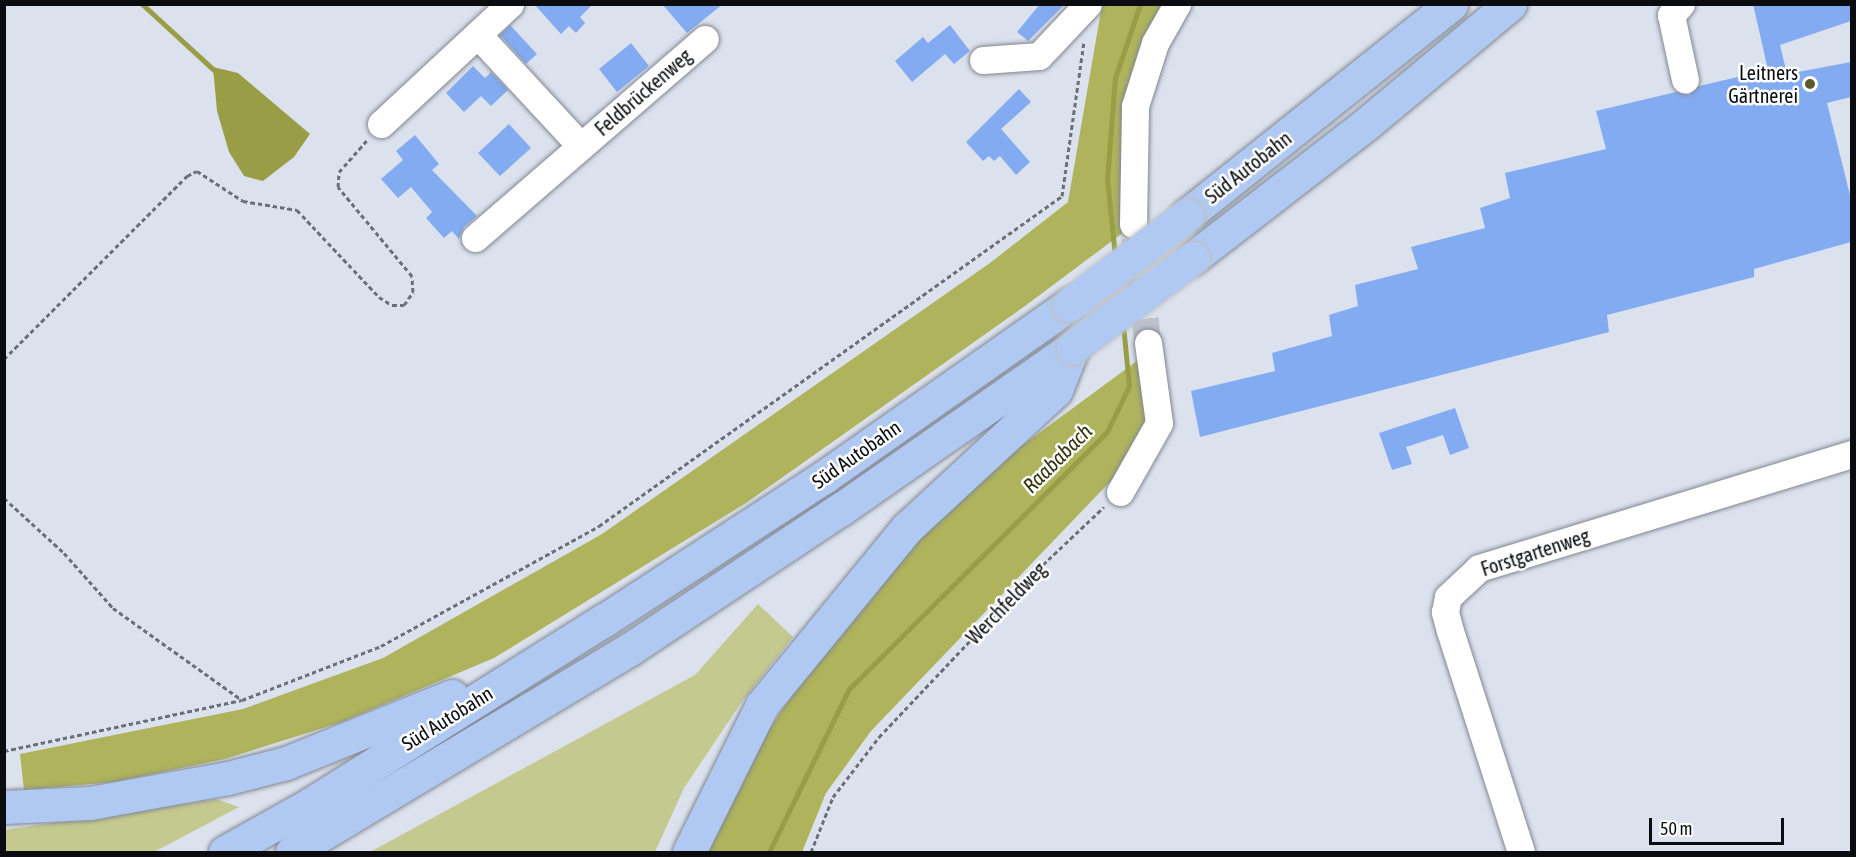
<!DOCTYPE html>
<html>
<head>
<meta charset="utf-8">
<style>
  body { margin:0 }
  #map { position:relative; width:1856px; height:857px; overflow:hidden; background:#dce2ed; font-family:"Asap Condensed",sans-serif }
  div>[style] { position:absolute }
  .green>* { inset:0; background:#c4c98f }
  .forest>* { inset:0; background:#aeb35c }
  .water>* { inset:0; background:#999e46 }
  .stream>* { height:5px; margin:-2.5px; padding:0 2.5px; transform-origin:2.5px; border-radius:2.5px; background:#999e46 }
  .building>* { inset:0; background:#83abf1 }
  .minor-tunnel>* { height:27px; margin-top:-13.5px; transform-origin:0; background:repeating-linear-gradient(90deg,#bcc2cc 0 27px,transparent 0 41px) }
  .path>* { height:3px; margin-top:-1.5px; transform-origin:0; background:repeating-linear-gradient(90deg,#6c7076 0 4.5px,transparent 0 7.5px) }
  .roads { filter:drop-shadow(0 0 2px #828892) drop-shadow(0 0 2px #828892) }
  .minor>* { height:27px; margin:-13.5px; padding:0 13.5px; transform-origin:13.5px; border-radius:13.5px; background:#fff }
  .highway>* { height:33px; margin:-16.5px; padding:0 16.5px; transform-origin:16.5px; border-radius:16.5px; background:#b0c9f3 }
  .bridges { filter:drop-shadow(0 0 2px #bfc0c1) drop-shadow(0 0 2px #bfc0c1) }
  .highway-bridge>* { height:33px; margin:-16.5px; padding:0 16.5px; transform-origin:16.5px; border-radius:16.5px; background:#b0c9f3 }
  .dots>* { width:16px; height:16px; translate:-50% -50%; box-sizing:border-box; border:3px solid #fff; border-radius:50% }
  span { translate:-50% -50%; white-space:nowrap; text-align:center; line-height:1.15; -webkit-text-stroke:5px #fff; paint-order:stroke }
  .poi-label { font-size:20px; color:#0a0c0f }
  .right { translate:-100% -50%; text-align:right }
  .street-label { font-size:20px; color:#0a0c0f }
  .water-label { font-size:21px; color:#31330c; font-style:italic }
  .frame { position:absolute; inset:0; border:6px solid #0a0c0f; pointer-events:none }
  .scale { position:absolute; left:1649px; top:818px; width:135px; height:27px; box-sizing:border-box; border:3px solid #0a0c0f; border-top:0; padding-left:8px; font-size:18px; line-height:21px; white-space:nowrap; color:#0a0c0f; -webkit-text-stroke:4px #fff; paint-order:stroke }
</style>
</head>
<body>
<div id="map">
  <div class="green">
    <i style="clip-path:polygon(758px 604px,793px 637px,743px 700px,684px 788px,655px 852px,370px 852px,695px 675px)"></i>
    <i style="clip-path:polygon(216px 799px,239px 807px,154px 852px,5px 852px,4px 830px)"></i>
  </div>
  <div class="forest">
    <i style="clip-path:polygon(1102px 5px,1169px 5px,1124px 232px,1025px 306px,746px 503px,494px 658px,342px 722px,225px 759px,114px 782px,24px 790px,20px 754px,243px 709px,383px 658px,602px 534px,990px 263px,1068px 202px)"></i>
    <i style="clip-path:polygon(1145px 355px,1150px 421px,1128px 463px,871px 731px,826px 793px,802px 852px,707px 852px,744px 768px,801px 681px,940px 512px,1001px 461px)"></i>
  </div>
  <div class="water">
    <i style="clip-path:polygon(213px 67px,238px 73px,310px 134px,294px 157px,263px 181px,244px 176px,229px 152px,217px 111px)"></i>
  </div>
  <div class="stream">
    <i style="left:142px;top:4px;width:100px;rotate:42.6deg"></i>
    <i style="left:1115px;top:256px;width:77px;rotate:-95.9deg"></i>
    <i style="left:1107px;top:179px;width:101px;rotate:-85.5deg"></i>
    <i style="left:1115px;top:78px;width:78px;rotate:-71.3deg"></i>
    <i style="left:769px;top:852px;width:182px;rotate:-63.9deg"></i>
    <i style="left:849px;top:689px;width:364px;rotate:-44.9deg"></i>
    <i style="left:1107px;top:432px;width:51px;rotate:-64.4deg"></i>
    <i style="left:1129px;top:386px;width:61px;rotate:-95.6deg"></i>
  </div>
  <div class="building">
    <i style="clip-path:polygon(534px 4px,593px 4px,580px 17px,585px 23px,576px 33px,569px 26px,561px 34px)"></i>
    <i style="clip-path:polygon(662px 4px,723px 4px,687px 33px)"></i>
    <i style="clip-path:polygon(1040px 4px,1065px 4px,1028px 41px,1017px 32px)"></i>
    <i style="clip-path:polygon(1753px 4px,1851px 4px,1851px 21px,1780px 45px,1787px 74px,1851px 62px,1851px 97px,1827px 103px,1851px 199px,1851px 242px,1754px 269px,1754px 277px,1607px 315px,1609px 332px,1200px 437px,1191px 391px,1275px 371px,1272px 353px,1332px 336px,1329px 315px,1358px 306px,1355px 285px,1418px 269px,1411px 247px,1485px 228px,1480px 208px,1510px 198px,1505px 173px,1606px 149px,1596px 111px,1676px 92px,1689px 95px,1699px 86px,1768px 70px)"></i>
    <i style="clip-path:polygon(510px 25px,537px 54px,526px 64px,500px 35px)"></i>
    <i style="clip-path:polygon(950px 25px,970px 51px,954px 64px,945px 54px,912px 82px,895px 61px,923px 37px,928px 43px)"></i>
    <i style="clip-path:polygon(631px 43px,649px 66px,617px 92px,599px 69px)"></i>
    <i style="clip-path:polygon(473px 66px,485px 78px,491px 72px,508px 90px,491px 106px,481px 96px,464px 112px,446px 93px)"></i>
    <i style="clip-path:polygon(1019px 89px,1031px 102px,1001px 129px,1030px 162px,1016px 175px,1000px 156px,994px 161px,989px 156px,983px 161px,966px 142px)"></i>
    <i style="clip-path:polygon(509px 124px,531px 148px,500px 176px,478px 153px)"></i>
    <i style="clip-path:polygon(415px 135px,439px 164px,432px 170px,477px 216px,464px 227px,459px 239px,452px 231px,444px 238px,426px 218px,432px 212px,411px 187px,398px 198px,381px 179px,403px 160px,396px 151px)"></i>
    <i style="clip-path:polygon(1455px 408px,1469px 448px,1450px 455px,1443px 435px,1406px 447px,1412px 464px,1392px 470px,1379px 433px)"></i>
  </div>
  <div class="minor-tunnel">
    <i style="left:1135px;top:237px;width:107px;rotate:83deg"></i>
  </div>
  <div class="path">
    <i style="left:4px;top:359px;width:259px;rotate:-45deg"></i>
    <i style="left:187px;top:176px;width:11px;rotate:-27deg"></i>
    <i style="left:197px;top:171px;width:55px;rotate:33.1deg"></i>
    <i style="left:243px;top:201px;width:55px;rotate:9.5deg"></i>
    <i style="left:297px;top:210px;width:120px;rotate:46.7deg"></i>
    <i style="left:379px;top:297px;width:15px;rotate:32deg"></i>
    <i style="left:392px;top:305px;width:12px"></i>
    <i style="left:404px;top:305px;width:16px;rotate:-55deg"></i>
    <i style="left:413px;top:292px;width:16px;rotate:-94deg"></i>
    <i style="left:412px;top:276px;width:116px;rotate:-129.7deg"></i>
    <i style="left:338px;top:187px;width:15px;rotate:-86deg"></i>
    <i style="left:339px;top:172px;width:44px;rotate:-48.7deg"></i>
    <i style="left:4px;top:498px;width:81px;rotate:42.5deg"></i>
    <i style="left:64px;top:553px;width:74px;rotate:48.3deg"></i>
    <i style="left:113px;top:608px;width:158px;rotate:35.5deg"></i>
    <i style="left:4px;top:751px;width:243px;rotate:-12.1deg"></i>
    <i style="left:242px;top:700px;width:149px;rotate:-21.2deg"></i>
    <i style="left:381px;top:646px;width:249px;rotate:-28.8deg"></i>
    <i style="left:599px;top:526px;width:569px;rotate:-35.48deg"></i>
    <i style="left:1062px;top:196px;width:157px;rotate:-81.9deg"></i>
    <i style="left:811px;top:852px;width:59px;rotate:-68.2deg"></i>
    <i style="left:833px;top:797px;width:76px;rotate:-52.5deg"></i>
    <i style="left:879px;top:737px;width:223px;rotate:-46.6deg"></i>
    <i style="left:1032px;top:575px;width:99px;rotate:-43.4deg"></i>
  </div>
  <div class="roads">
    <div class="minor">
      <i style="left:1681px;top:4px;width:15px;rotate:132deg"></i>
      <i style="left:1671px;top:15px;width:66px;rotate:77.8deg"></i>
      <i style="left:478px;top:35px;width:150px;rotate:47.2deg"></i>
      <i style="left:983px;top:60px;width:56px;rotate:-4.1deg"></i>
      <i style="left:1039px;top:56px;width:71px;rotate:-46.7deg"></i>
      <i style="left:381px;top:124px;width:176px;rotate:-42.9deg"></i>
      <i style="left:1133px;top:224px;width:118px;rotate:-89deg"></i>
      <i style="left:1135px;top:106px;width:66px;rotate:-72.4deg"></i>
      <i style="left:1155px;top:43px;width:45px;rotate:-60.6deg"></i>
      <i style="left:475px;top:238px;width:304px;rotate:-40.9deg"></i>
      <i style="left:1120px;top:492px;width:79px;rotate:-60.5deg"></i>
      <i style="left:1159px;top:423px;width:81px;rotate:-97.8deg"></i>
      <i style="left:1521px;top:852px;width:232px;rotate:-107.8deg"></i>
      <i style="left:1450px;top:631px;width:20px;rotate:-105deg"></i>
      <i style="left:1445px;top:612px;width:15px;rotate:-79deg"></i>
      <i style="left:1448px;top:597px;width:42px;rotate:-43.1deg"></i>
      <i style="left:1479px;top:568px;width:390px;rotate:-17deg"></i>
    </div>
    <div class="highway">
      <i style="left:1187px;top:215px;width:338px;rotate:-38.6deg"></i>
      <i style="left:1193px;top:258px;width:217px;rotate:-37.7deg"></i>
      <i style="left:1365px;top:125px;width:189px;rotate:-39.8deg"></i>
      <i style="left:4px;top:807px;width:86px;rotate:-2.7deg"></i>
      <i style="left:90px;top:803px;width:140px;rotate:-10.3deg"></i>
      <i style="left:228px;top:778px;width:60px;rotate:-14.5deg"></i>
      <i style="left:286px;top:763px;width:179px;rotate:-22deg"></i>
      <i style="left:225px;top:852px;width:96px;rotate:-29.2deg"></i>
      <i style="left:309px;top:805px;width:350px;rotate:-32.1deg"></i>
      <i style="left:606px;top:619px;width:260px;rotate:-33.1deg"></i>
      <i style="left:824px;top:477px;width:299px;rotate:-35.1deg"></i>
      <i style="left:292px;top:852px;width:394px;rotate:-31deg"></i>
      <i style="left:630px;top:649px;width:253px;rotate:-33.6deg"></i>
      <i style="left:841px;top:509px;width:283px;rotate:-34.9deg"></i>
      <i style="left:689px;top:852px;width:164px;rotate:-63.6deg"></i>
      <i style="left:762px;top:705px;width:229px;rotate:-50.7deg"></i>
      <i style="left:907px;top:528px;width:203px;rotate:-42.8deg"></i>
      <i style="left:1056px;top:390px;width:46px;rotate:-68.4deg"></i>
    </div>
  </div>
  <div class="bridges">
    <div class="highway-bridge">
      <i style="left:1069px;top:305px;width:148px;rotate:-37.3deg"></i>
      <i style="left:1073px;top:347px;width:149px;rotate:-36.6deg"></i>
    </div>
  </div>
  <div class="dots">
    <i style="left:1810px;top:84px;background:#595c2a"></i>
  </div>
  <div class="poi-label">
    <span class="right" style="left:1798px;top:84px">Leitners<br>Gärtnerei</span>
  </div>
  <div class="street-label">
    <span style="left:643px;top:92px;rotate:-41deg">Feldbrückenweg</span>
    <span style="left:1248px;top:167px;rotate:-38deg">Süd Autobahn</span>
    <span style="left:856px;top:454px;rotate:-35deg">Süd Autobahn</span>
    <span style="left:1535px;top:552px;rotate:-18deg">Forstgartenweg</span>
    <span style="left:1006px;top:603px;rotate:-46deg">Werchfeldweg</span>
    <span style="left:447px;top:718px;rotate:-32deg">Süd Autobahn</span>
  </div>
  <div class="water-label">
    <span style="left:1057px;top:458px;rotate:-45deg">Raababach</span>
  </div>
  <div class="frame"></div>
  <div class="scale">50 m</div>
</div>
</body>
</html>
